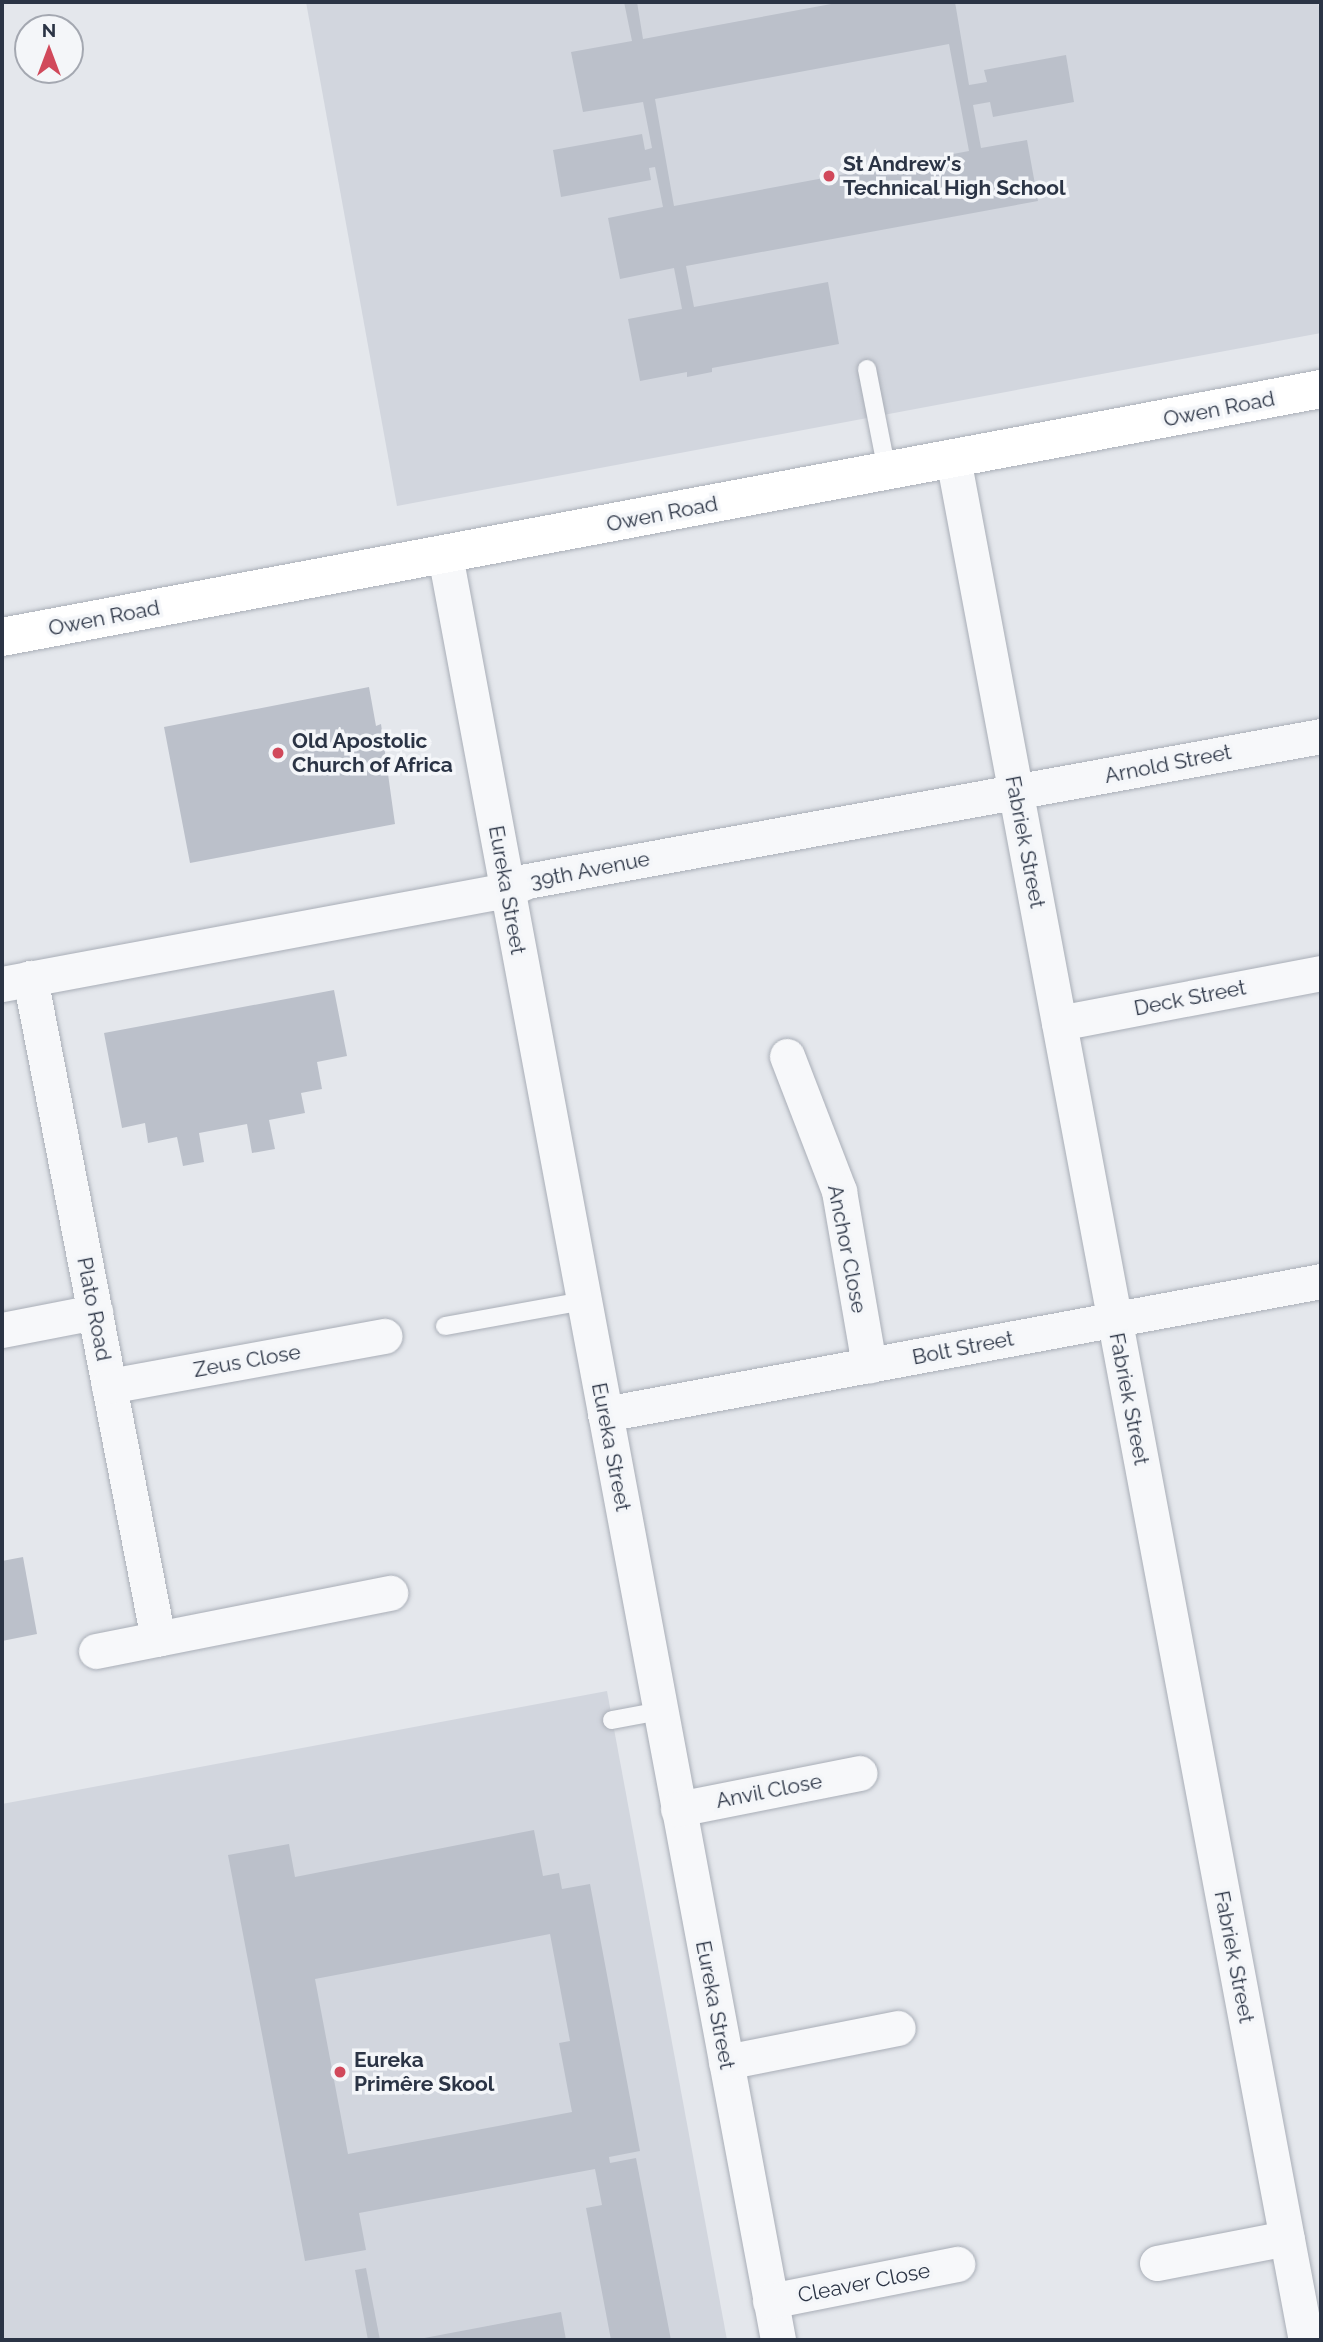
<!DOCTYPE html>
<html>
<head>
<meta charset="utf-8">
<style>
  body { margin:0 }
  #map { position:relative; width:1323px; height:2342px; overflow:hidden; background:#e4e7ec; font-family:Raleway,sans-serif }
  div>[style] { position:absolute }
  .built>* { inset:0; background:#d2d6de }
  .building>* { inset:0; background:#bbc0ca }
  .roads { filter:drop-shadow(0 0 2px #a9aeb7) drop-shadow(0 0 2px #a9aeb7) }
  .lane>* { height:18px; margin:-9px; padding:0 9px; transform-origin:9px; border-radius:9px; background:#f7f8fa }
  .street>* { height:35px; margin:-17.5px; padding:0 17.5px; transform-origin:17.5px; border-radius:17.5px; background:#f7f8fa }
  .secondary>* { height:38px; margin:-19px; padding:0 19px; transform-origin:19px; border-radius:19px; background:#fff }
  .dots>* { width:19px; height:19px; translate:-50% -50%; box-sizing:border-box; border:4px solid #f4f6f9; border-radius:50% }
  span { translate:-50% -50%; white-space:nowrap; text-align:center; line-height:1.15; -webkit-text-stroke:7px #f4f6f9; paint-order:stroke }
  .poi-label { font-size:21px; color:#2b3445; font-weight:700 }
  .left { translate:0 -50%; text-align:left }
  .street-label { font-size:21px; color:#2b3445 }
  .frame { position:absolute; inset:0; border:4px solid #2b3445; pointer-events:none }
  .north { position:absolute; left:14px; top:14px; width:70px; height:70px; box-sizing:border-box; background:#f4f6f9; border:2px solid #a4a8b1; border-radius:50%; rotate:0deg; font-size:19px; font-weight:700; line-height:28px; text-align:center; color:#2b3445 }
  .north::after { content:''; display:block; margin:auto; width:24px; height:32px; background:#d1495b; clip-path:polygon(50% 0,100% 100%,50% 72%,0 100%) }
</style>
</head>
<body>
<div id="map">
  <div class="built">
    <i style="clip-path:polygon(306px 2px,1318px 2px,1321px 18px,1321px 333px,397px 506px)"></i>
    <i style="clip-path:polygon(607px 1691px,727px 2340px,2px 2340px,2px 1804px)"></i>
  </div>
  <div class="building">
    <i style="clip-path:polygon(evenodd,624px 2px,637px 2px,643px 39px,842px 2px,955px 2px,969px 85px,987px 82px,984px 70px,1066px 55px,1074px 102px,993px 117px,990px 102px,973px 105px,981px 148px,1027px 140px,1038px 201px,686px 266px,694px 307px,828px 282px,839px 344px,712px 368px,712px 372px,687px 377px,687px 372px,640px 381px,628px 319px,682px 309px,674px 268px,620px 279px,608px 218px,663px 207px,655px 167px,649px 168px,651px 180px,561px 197px,553px 150px,642px 134px,645px 150px,652px 148px,643px 102px,583px 112px,571px 52px,632px 41px,624px 2px,949px 44px,969px 151px,674px 206px,655px 99px,949px 44px)"></i>
    <i style="clip-path:polygon(369px 687px,376px 726px,381px 724px,395px 824px,190px 863px,164px 727px)"></i>
    <i style="clip-path:polygon(334px 990px,347px 1056px,317px 1062px,322px 1089px,301px 1093px,305px 1113px,269px 1120px,275px 1149px,252px 1153px,247px 1124px,199px 1133px,204px 1162px,183px 1166px,177px 1137px,148px 1143px,145px 1123px,122px 1128px,104px 1033px)"></i>
    <i style="clip-path:polygon(23px 1557px,37px 1634px,2px 1641px,2px 1561px)"></i>
    <i style="clip-path:polygon(evenodd,534px 1830px,543px 1876px,559px 1873px,562px 1889px,590px 1884px,640px 2151px,609px 2157px,610px 2163px,636px 2158px,671px 2340px,611px 2340px,586px 2208px,602px 2205px,595px 2169px,359px 2213px,366px 2250px,305px 2261px,228px 1855px,289px 1844px,295px 1877px,534px 1830px,550px 1934px,570px 2041px,559px 2043px,572px 2112px,348px 2154px,315px 1979px,550px 1934px)"></i>
    <i style="clip-path:polygon(366px 2268px,380px 2340px,368px 2340px,355px 2270px)"></i>
    <i style="clip-path:polygon(561px 2312px,566px 2340px,419px 2340px,419px 2339px)"></i>
  </div>
  <div class="roads">
    <div class="lane">
      <i style="left:867px;top:369px;width:104px;rotate:78.9deg"></i>
      <i style="left:445px;top:1326px;width:141px;rotate:-10.2deg"></i>
      <i style="left:612px;top:1720px;width:49px;rotate:-10.6deg"></i>
    </div>
    <div class="street">
      <i style="left:953px;top:458px;width:1915px;rotate:79.38deg"></i>
      <i style="left:445px;top:555px;width:1816px;rotate:79.43deg"></i>
      <i style="left:30px;top:978px;width:673px;rotate:79.04deg"></i>
      <i style="left:2px;top:984px;width:514px;rotate:-10.54deg"></i>
      <i style="left:507px;top:890px;width:22px;rotate:-24deg"></i>
      <i style="left:527px;top:881px;width:807px;rotate:-10.35deg"></i>
      <i style="left:1059px;top:1023px;width:267px;rotate:-10.8deg"></i>
      <i style="left:787px;top:1056px;width:145px;rotate:68.9deg"></i>
      <i style="left:839px;top:1191px;width:177px;rotate:80.2deg"></i>
      <i style="left:2px;top:1330px;width:95px;rotate:-11deg"></i>
      <i style="left:109px;top:1386px;width:280px;rotate:-10.3deg"></i>
      <i style="left:605px;top:1414px;width:728px;rotate:-10.52deg"></i>
      <i style="left:96px;top:1651px;width:300px;rotate:-11.2deg"></i>
      <i style="left:678px;top:1809px;width:185px;rotate:-11.2deg"></i>
      <i style="left:726px;top:2062px;width:175px;rotate:-11.2deg"></i>
      <i style="left:1157px;top:2263px;width:132px;rotate:-10.9deg"></i>
      <i style="left:770px;top:2301px;width:191px;rotate:-11.2deg"></i>
    </div>
    <div class="secondary">
      <i style="left:2px;top:637px;width:1342px;rotate:-10.65deg"></i>
    </div>
  </div>
  <div class="dots">
    <i style="left:829px;top:176px;background:#d1495b"></i>
    <i style="left:278px;top:753px;background:#d1495b"></i>
    <i style="left:340px;top:2072px;background:#d1495b"></i>
  </div>
  <div class="poi-label">
    <span class="left" style="left:843px;top:176px">St Andrew's<br>Technical High School</span>
    <span class="left" style="left:292px;top:753px">Old Apostolic<br>Church of Africa</span>
    <span class="left" style="left:354px;top:2072px">Eureka<br>Primêre Skool</span>
  </div>
  <div class="street-label">
    <span style="left:1219px;top:409px;rotate:-11deg">Owen Road</span>
    <span style="left:662px;top:514px;rotate:-11deg">Owen Road</span>
    <span style="left:104px;top:618px;rotate:-11deg">Owen Road</span>
    <span style="left:1168px;top:764px;rotate:-11deg">Arnold Street</span>
    <span style="left:1025px;top:842px;rotate:79deg">Fabriek Street</span>
    <span style="left:590px;top:870px;rotate:-11deg">39th Avenue</span>
    <span style="left:507px;top:890px;rotate:80deg">Eureka Street</span>
    <span style="left:1190px;top:998px;rotate:-11deg">Deck Street</span>
    <span style="left:847px;top:1249px;rotate:79deg">Anchor Close</span>
    <span style="left:94px;top:1309px;rotate:79deg">Plato Road</span>
    <span style="left:963px;top:1348px;rotate:-11deg">Bolt Street</span>
    <span style="left:247px;top:1361px;rotate:-10deg">Zeus Close</span>
    <span style="left:1129px;top:1399px;rotate:79deg">Fabriek Street</span>
    <span style="left:611px;top:1447px;rotate:79deg">Eureka Street</span>
    <span style="left:769px;top:1791px;rotate:-11deg">Anvil Close</span>
    <span style="left:1234px;top:1957px;rotate:79deg">Fabriek Street</span>
    <span style="left:715px;top:2005px;rotate:79deg">Eureka Street</span>
    <span style="left:864px;top:2283px;rotate:-11deg">Cleaver Close</span>
  </div>
  <div class="frame"></div>
  <div class="north">N</div>
</div>
</body>
</html>
